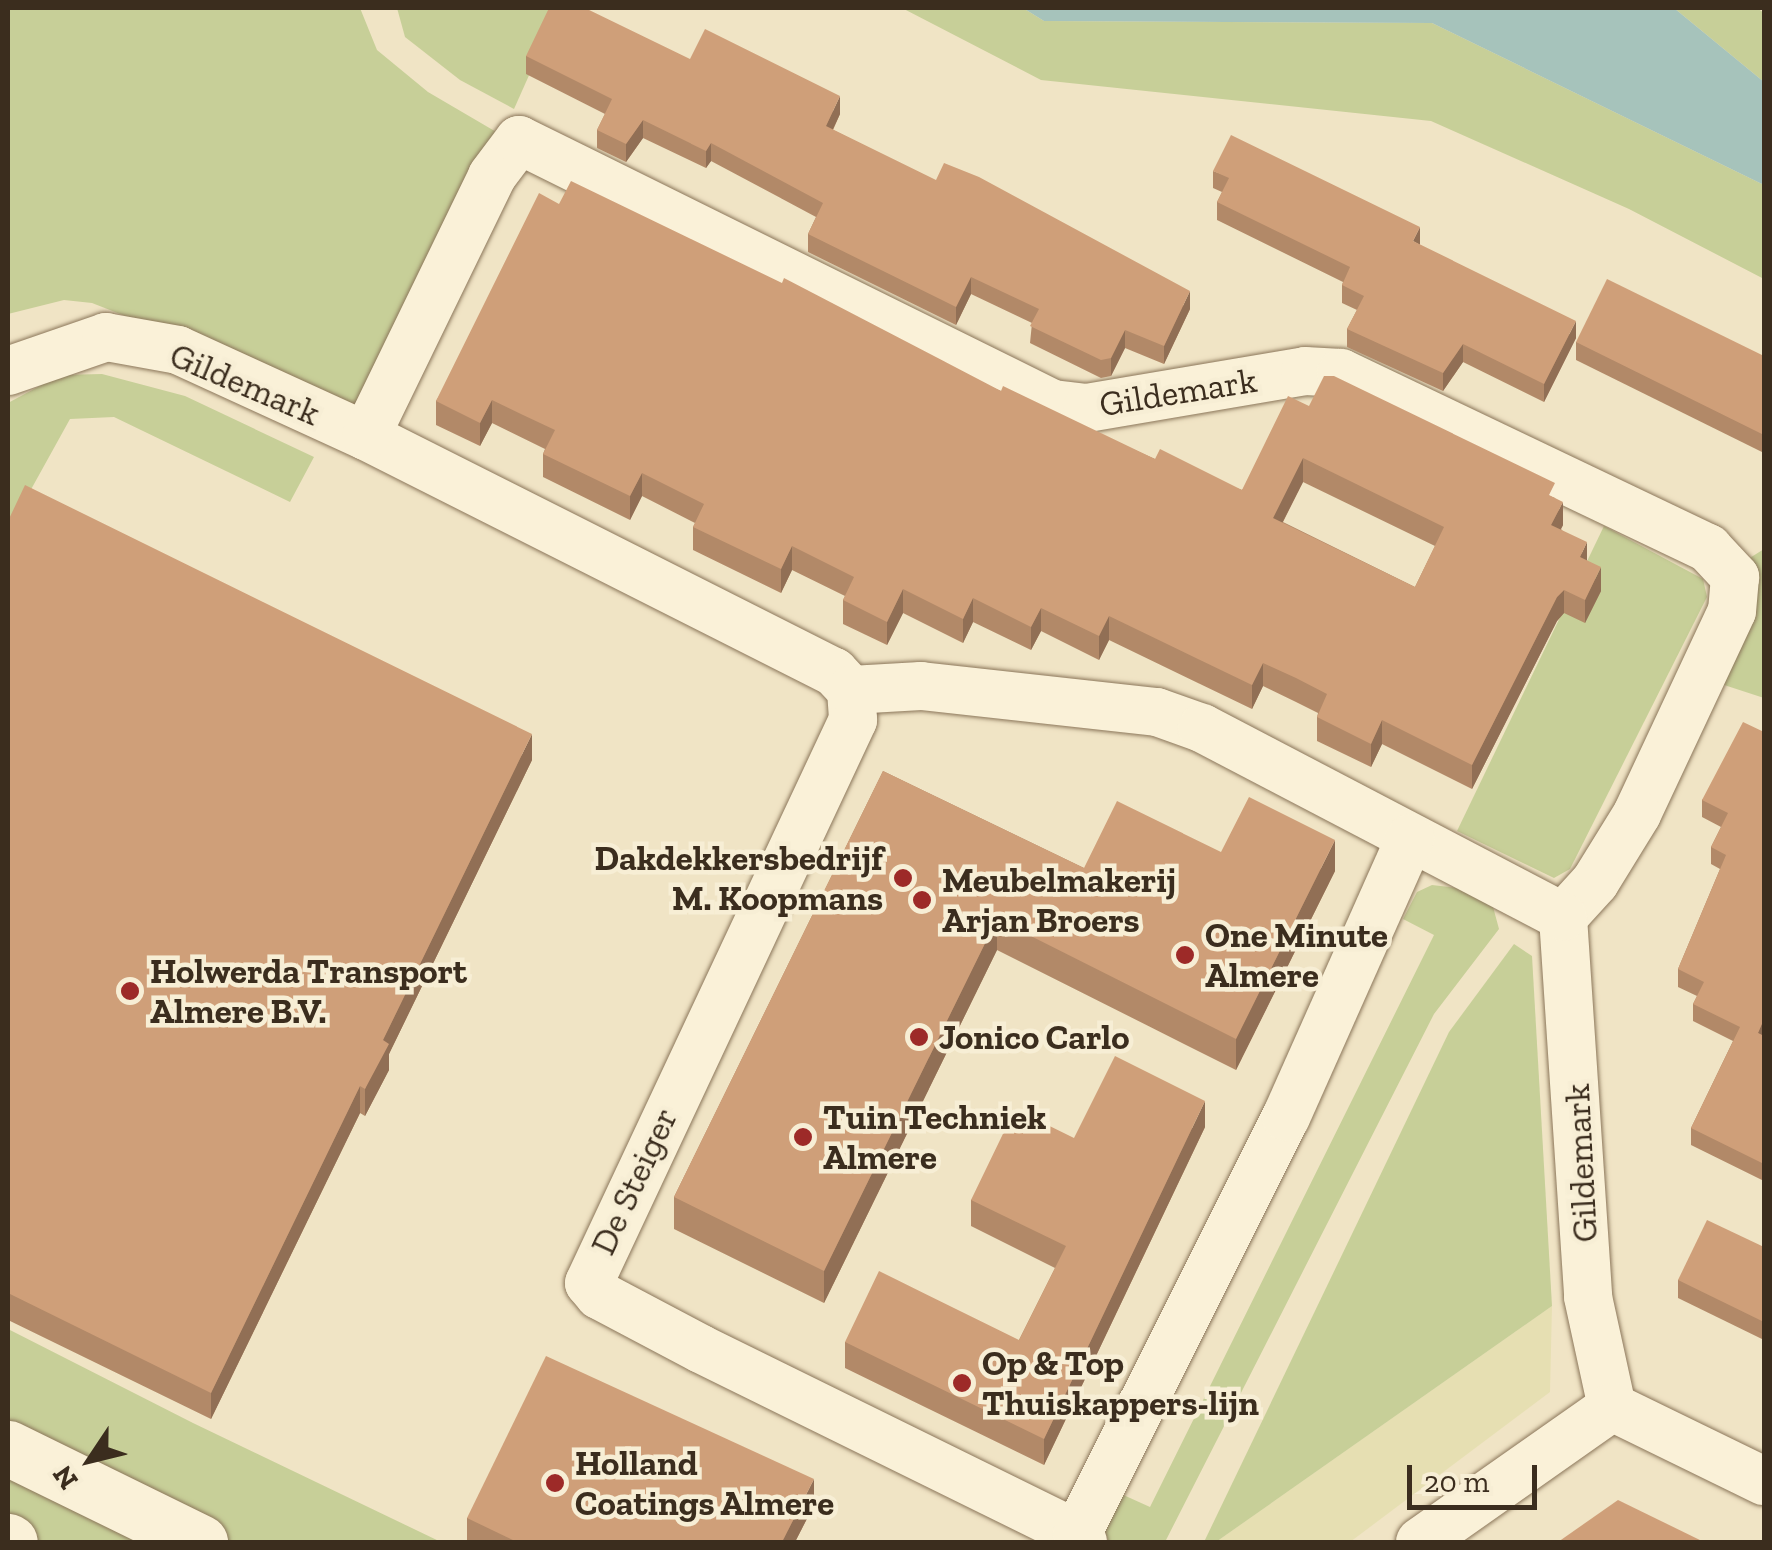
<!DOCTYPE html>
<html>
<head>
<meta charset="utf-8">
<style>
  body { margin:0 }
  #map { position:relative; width:1772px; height:1550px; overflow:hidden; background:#f0e4c5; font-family:"Zilla Slab",serif }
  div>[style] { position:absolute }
  .farmland>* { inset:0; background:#e6dfb2 }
  .green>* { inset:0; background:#c7cf98 }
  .water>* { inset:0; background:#a6c3bb }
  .roads { filter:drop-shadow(0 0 2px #8b765a) drop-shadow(0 0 2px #8b765a) }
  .minor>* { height:48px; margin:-24px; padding:0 24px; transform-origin:24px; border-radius:24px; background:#faf1d8 }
  .secondary>* { height:55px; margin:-27.5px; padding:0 27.5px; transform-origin:27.5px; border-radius:27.5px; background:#faf1d8 }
  .wall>* { inset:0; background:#b28968 }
  .shaded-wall>* { inset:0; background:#916f55 }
  .building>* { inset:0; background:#cf9f79 }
  .dots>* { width:28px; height:28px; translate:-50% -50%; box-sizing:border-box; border:5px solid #f7eed5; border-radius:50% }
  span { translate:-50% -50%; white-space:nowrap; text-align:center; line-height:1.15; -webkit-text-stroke:9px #f7eed5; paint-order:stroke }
  .street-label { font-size:35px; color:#3b2d1e }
  .poi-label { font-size:35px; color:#3b2d1e; font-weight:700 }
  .right { translate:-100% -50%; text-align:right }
  .left { translate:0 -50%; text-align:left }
  .frame { position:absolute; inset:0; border:10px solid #3b2d1e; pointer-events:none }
  .north { position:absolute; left:40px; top:1410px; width:100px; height:100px; -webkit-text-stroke:8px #f7eed5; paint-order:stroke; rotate:235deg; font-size:28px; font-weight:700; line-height:40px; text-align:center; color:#3b2d1e }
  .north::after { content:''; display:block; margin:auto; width:35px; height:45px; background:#3b2d1e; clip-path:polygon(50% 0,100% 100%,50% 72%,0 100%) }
  .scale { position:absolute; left:1407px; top:1465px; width:130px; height:45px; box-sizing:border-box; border:5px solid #3b2d1e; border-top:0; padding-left:12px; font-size:30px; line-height:35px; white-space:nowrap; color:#3b2d1e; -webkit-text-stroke:8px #f7eed5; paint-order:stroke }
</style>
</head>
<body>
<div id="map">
  <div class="farmland">
    <i style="clip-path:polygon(1552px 1306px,1550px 1392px,1350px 1542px,1216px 1542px)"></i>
  </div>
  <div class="green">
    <i style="clip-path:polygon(8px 8px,360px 8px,377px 50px,428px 92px,498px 133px,355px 406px,92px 303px,64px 300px,8px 314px)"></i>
    <i style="clip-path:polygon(397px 8px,559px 8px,514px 109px,460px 80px,405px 37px)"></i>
    <i style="clip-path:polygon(902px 8px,1023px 8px,1044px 21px,1432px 23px,1764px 185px,1764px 279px,1629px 209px,1431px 121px,1041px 80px)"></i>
    <i style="clip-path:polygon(1674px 8px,1757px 8px,1764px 13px,1764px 82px)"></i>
    <i style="clip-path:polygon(102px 374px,185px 396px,314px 457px,290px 502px,114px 417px,70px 419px,8px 531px,8px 403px,60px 375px)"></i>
    <i style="clip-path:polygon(1604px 526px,1703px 579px,1707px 597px,1570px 869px,1554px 878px,1457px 831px)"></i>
    <i style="clip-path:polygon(1764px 549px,1764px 698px,1715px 682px,1745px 561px)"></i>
    <i style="clip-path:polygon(1432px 885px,1466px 889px,1492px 903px,1499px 929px,1434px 1014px,1165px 1542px,1109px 1542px,1102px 1526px,1119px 1493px,1150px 1507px,1434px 935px,1403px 919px,1417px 892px)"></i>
    <i style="clip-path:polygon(1514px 944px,1532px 956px,1552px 1306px,1216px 1542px,1204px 1542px,1449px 1032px)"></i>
    <i style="clip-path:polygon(8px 1329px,193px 1423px,441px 1542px,221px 1542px,121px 1494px,8px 1420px)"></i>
    <i style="clip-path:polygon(8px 1474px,165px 1542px,37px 1542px,8px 1528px)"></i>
  </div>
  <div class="water">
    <i style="clip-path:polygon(1023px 8px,1674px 8px,1764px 82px,1764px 185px,1432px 23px,1044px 21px)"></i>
  </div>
  <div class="roads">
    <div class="minor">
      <i style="left:8px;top:371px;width:104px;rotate:-19.1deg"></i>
      <i style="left:106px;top:337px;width:73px;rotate:10.2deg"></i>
      <i style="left:178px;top:350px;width:207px;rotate:24.6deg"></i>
      <i style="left:851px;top:690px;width:25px;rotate:-133deg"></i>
      <i style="left:834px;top:672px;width:524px;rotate:-153.24deg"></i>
      <i style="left:366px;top:436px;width:289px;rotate:-64.1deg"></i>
      <i style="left:492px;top:176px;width:45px;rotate:-53.1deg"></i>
      <i style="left:519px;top:140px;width:596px;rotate:26.31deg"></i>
      <i style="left:1053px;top:404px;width:34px;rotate:7deg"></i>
      <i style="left:1087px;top:408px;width:221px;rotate:-9.6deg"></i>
      <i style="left:1305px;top:371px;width:36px;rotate:3deg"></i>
      <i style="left:1341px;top:373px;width:407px;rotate:25.5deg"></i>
      <i style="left:1708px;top:548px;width:40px;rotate:47deg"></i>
      <i style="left:1735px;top:577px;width:34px;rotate:95deg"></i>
      <i style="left:1732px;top:611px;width:224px;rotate:115.1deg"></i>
      <i style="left:1637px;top:814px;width:80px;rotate:121.7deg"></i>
      <i style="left:1595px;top:882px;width:47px;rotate:132.4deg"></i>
      <i style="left:1563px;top:917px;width:381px;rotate:86.2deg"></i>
      <i style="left:1588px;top:1297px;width:113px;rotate:77.7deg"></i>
      <i style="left:851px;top:690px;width:30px;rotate:86deg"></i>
      <i style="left:853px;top:720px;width:622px;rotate:115.12deg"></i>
      <i style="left:589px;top:1283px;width:16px;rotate:50deg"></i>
      <i style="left:599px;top:1295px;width:115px;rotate:27.9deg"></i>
      <i style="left:701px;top:1349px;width:419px;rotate:26.2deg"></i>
      <i style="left:1077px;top:1534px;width:10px;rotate:53deg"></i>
      <i style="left:851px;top:690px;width:70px;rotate:-3.3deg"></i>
      <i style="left:921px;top:686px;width:237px;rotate:6.3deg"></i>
      <i style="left:1157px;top:712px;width:48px;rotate:19.6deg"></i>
      <i style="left:1202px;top:728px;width:407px;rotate:27.6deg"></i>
      <i style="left:1077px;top:1534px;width:466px;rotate:-63.4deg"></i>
      <i style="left:1286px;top:1117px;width:305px;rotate:-66deg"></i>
      <i style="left:1420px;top:1542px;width:235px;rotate:-35.1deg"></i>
      <i style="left:1612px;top:1407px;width:169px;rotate:26deg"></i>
    </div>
    <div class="secondary">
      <i style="left:8px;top:1448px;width:214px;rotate:26.1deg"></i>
      <i style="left:8px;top:1541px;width:2px;rotate:27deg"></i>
    </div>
  </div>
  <div class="wall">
    <i style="clip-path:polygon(526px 56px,690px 59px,840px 114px,833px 130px,1190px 309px,1164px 364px,1125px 348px,1111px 376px,1101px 378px,1030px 343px,1032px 323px,971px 294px,956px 325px,808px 252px,808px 234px,816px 217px,711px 161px,706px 168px,643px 138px,626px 162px,597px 148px,597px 130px,605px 114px,526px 74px)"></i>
    <i style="clip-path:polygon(1213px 171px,1420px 245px,1576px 338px,1544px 402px,1463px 362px,1443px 391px,1347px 347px,1347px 329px,1357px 310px,1342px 303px,1342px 285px,1343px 282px,1217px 220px,1217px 202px,1222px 192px,1213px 188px)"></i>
    <i style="clip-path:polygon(evenodd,559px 204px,1001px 391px,1155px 459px,1242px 490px,1309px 406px,1555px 498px,1563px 525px,1561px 529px,1587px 560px,1601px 591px,1585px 623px,1564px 613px,1557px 621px,1472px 789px,1382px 744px,1371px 767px,1317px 741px,1317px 717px,1318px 713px,1296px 702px,1263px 686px,1252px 709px,1109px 640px,1099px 660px,1041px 631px,1031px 650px,973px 622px,963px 643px,903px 613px,887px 645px,843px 624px,843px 600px,845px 596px,792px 570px,781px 593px,693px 550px,693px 527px,695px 523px,642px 496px,630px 520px,543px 477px,543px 454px,545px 449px,492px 423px,480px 446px,436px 425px,436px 401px,559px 204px,1303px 482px,1435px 546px,1415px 587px,1283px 522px,1303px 482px)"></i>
    <i style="clip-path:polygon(1576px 342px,1764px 356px,1764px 453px,1576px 360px)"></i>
    <i style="clip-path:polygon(8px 521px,532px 760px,389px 1054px,389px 1070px,365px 1116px,360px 1113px,211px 1419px,8px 1320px)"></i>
    <i style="clip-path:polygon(1764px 732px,1764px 1181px,1691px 1145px,1691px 1128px,1733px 1041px,1693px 1021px,1693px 1004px,1697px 996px,1678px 987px,1678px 969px,1720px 869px,1711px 864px,1711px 847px,1721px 827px,1702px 817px,1702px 800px)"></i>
    <i style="clip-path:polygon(883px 771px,1084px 868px,1221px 852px,1335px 871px,1236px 1070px,997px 950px,824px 1303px,674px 1229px,674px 1197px)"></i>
    <i style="clip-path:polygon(1205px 1127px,1044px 1465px,845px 1368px,845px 1342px,1019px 1340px,1055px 1268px,971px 1226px,971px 1200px,1074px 1138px)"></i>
    <i style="clip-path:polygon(1764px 1247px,1764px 1340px,1678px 1298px,1678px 1280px)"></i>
    <i style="clip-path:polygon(814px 1505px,795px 1542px,467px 1542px,467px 1518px)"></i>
  </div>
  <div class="shaded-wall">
    <i style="clip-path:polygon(840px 96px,840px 114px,826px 144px,826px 126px)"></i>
    <i style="clip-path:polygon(643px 120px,643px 138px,626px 162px,626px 144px)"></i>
    <i style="clip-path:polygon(711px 143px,711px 161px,706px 168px,706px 151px)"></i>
    <i style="clip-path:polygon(1420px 227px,1420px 245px,1413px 241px)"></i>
    <i style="clip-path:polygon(971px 277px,971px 294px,956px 325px,956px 307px)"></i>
    <i style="clip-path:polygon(1190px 291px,1190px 309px,1164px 364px,1164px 346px)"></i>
    <i style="clip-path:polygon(1576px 321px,1576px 338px,1544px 402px,1544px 384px)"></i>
    <i style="clip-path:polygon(1125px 330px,1125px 348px,1111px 376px,1111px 358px)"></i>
    <i style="clip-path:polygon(1463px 344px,1463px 362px,1443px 391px,1443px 373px)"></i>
    <i style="clip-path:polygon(492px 400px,492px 423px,480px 446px,480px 423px)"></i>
    <i style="clip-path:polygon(1303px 458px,1303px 482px,1273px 541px,1273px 518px)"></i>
    <i style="clip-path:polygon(642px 473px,642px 496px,630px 520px,630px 496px)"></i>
    <i style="clip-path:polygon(1563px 502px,1563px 525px,1551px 548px,1551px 525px)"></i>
    <i style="clip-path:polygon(1587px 542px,1587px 566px,1580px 557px)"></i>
    <i style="clip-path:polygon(792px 546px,792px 570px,781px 593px,781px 569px)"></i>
    <i style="clip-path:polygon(1601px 567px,1601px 591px,1585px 623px,1585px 600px)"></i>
    <i style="clip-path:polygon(903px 589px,903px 613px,887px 645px,887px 622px)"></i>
    <i style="clip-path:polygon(1564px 590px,1564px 613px,1557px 621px,1472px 789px,1472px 765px,1557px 597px)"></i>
    <i style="clip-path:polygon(973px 598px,973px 622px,963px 643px,963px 619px)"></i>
    <i style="clip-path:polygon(1041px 608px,1041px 631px,1031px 650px,1031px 627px)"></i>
    <i style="clip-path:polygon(1109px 616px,1109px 640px,1099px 660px,1099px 636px)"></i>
    <i style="clip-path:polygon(1263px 663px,1263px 686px,1252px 709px,1252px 685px)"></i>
    <i style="clip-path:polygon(1382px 720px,1382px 744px,1371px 767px,1371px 744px)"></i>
    <i style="clip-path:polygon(532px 734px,532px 760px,389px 1054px,389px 1070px,365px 1116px,365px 1089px,383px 1040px)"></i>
    <i style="clip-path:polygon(1335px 840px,1335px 871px,1236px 1070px,1236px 1039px)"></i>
    <i style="clip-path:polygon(997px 919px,997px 950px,824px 1303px,824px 1271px)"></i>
    <i style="clip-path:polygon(1764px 1019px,1764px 1036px,1758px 1033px)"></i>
    <i style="clip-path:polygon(360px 1086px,360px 1113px,211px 1419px,211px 1393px)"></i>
    <i style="clip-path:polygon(1205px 1101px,1205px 1127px,1044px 1465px,1044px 1439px)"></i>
    <i style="clip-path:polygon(814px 1479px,814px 1505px,795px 1542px,782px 1542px)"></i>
  </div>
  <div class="building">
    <i style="clip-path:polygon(549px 8px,585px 8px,690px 59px,705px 29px,840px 96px,826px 126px,936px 180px,944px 163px,979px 177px,1190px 291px,1164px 346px,1125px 330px,1111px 358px,1101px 360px,1030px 326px,1039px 309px,971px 277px,956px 307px,808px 234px,823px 203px,711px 143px,706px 151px,643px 120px,626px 144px,597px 130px,612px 99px,526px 56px)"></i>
    <i style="clip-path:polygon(1231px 135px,1420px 227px,1413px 241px,1576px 321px,1544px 384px,1463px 344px,1443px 373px,1347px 329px,1364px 296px,1342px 285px,1350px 267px,1217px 202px,1229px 178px,1213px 171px)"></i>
    <i style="clip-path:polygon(evenodd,571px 181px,782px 283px,784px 278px,1001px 391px,1003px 386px,1155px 459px,1160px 449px,1242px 490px,1288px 396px,1309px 406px,1324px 376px,1334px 376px,1555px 483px,1549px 495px,1563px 502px,1551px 525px,1587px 542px,1580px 557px,1601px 567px,1585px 600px,1564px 590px,1557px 597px,1472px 765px,1382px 720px,1371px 744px,1317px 717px,1327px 694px,1296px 678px,1263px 663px,1252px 685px,1109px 616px,1099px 636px,1041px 608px,1031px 627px,973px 598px,963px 619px,903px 589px,887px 622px,843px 600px,854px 577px,792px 546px,781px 569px,693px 527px,704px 504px,642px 473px,630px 496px,543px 454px,555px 430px,523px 415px,492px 400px,480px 423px,436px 401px,539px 193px,559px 204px,571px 181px,1303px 458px,1444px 527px,1415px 587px,1273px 518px,1303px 458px)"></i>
    <i style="clip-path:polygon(1607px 279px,1764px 356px,1764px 435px,1576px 342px)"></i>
    <i style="clip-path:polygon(25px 485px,532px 734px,383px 1040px,389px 1044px,365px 1089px,360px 1086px,211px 1393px,8px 1293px,8px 521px)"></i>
    <i style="clip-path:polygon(1743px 722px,1764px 732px,1764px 1019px,1758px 1033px,1764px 1036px,1764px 1164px,1691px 1128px,1740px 1027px,1693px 1004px,1704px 982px,1678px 969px,1726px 855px,1711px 847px,1728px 813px,1702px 800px)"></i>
    <i style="clip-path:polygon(883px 771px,1084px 868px,1117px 801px,1221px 852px,1249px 797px,1335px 840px,1236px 1039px,997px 919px,824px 1271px,674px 1197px)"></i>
    <i style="clip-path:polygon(1115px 1056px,1205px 1101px,1044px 1439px,845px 1342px,879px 1271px,1019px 1340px,1066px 1246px,971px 1200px,1015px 1109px,1074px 1138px)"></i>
    <i style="clip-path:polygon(1707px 1220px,1764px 1247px,1764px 1322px,1678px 1280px)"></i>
    <i style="clip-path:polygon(546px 1356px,814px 1479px,782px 1542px,517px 1542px,467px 1518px)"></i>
    <i style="clip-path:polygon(1618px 1500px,1704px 1542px,1558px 1542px)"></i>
  </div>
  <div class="dots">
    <i style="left:903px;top:878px;background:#9d2a28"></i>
    <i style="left:922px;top:900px;background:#9d2a28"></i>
    <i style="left:1185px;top:955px;background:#9d2a28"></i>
    <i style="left:130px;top:991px;background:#9d2a28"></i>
    <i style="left:919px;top:1037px;background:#9d2a28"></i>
    <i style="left:803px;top:1137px;background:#9d2a28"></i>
    <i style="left:962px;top:1383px;background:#9d2a28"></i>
    <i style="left:555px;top:1483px;background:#9d2a28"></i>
  </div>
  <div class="street-label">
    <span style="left:245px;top:384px;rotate:23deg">Gildemark</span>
    <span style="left:1178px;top:392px;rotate:-9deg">Gildemark</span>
    <span style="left:1581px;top:1163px;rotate:-93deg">Gildemark</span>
    <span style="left:634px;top:1181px;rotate:-65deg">De Steiger</span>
  </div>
  <div class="poi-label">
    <span class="right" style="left:883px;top:878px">Dakdekkersbedrijf<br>M. Koopmans</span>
    <span class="left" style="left:942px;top:900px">Meubelmakerij<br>Arjan Broers</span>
    <span class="left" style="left:1205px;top:955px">One Minute<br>Almere</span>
    <span class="left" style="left:150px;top:991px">Holwerda Transport<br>Almere B.V.</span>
    <span class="left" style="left:939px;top:1037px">Jonico Carlo</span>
    <span class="left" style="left:823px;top:1137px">Tuin Techniek<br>Almere</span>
    <span class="left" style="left:982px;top:1383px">Op &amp; Top<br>Thuiskappers-lijn</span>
    <span class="left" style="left:575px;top:1483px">Holland<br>Coatings Almere</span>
  </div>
  <div class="frame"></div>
  <div class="north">N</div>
  <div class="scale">20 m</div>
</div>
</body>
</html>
